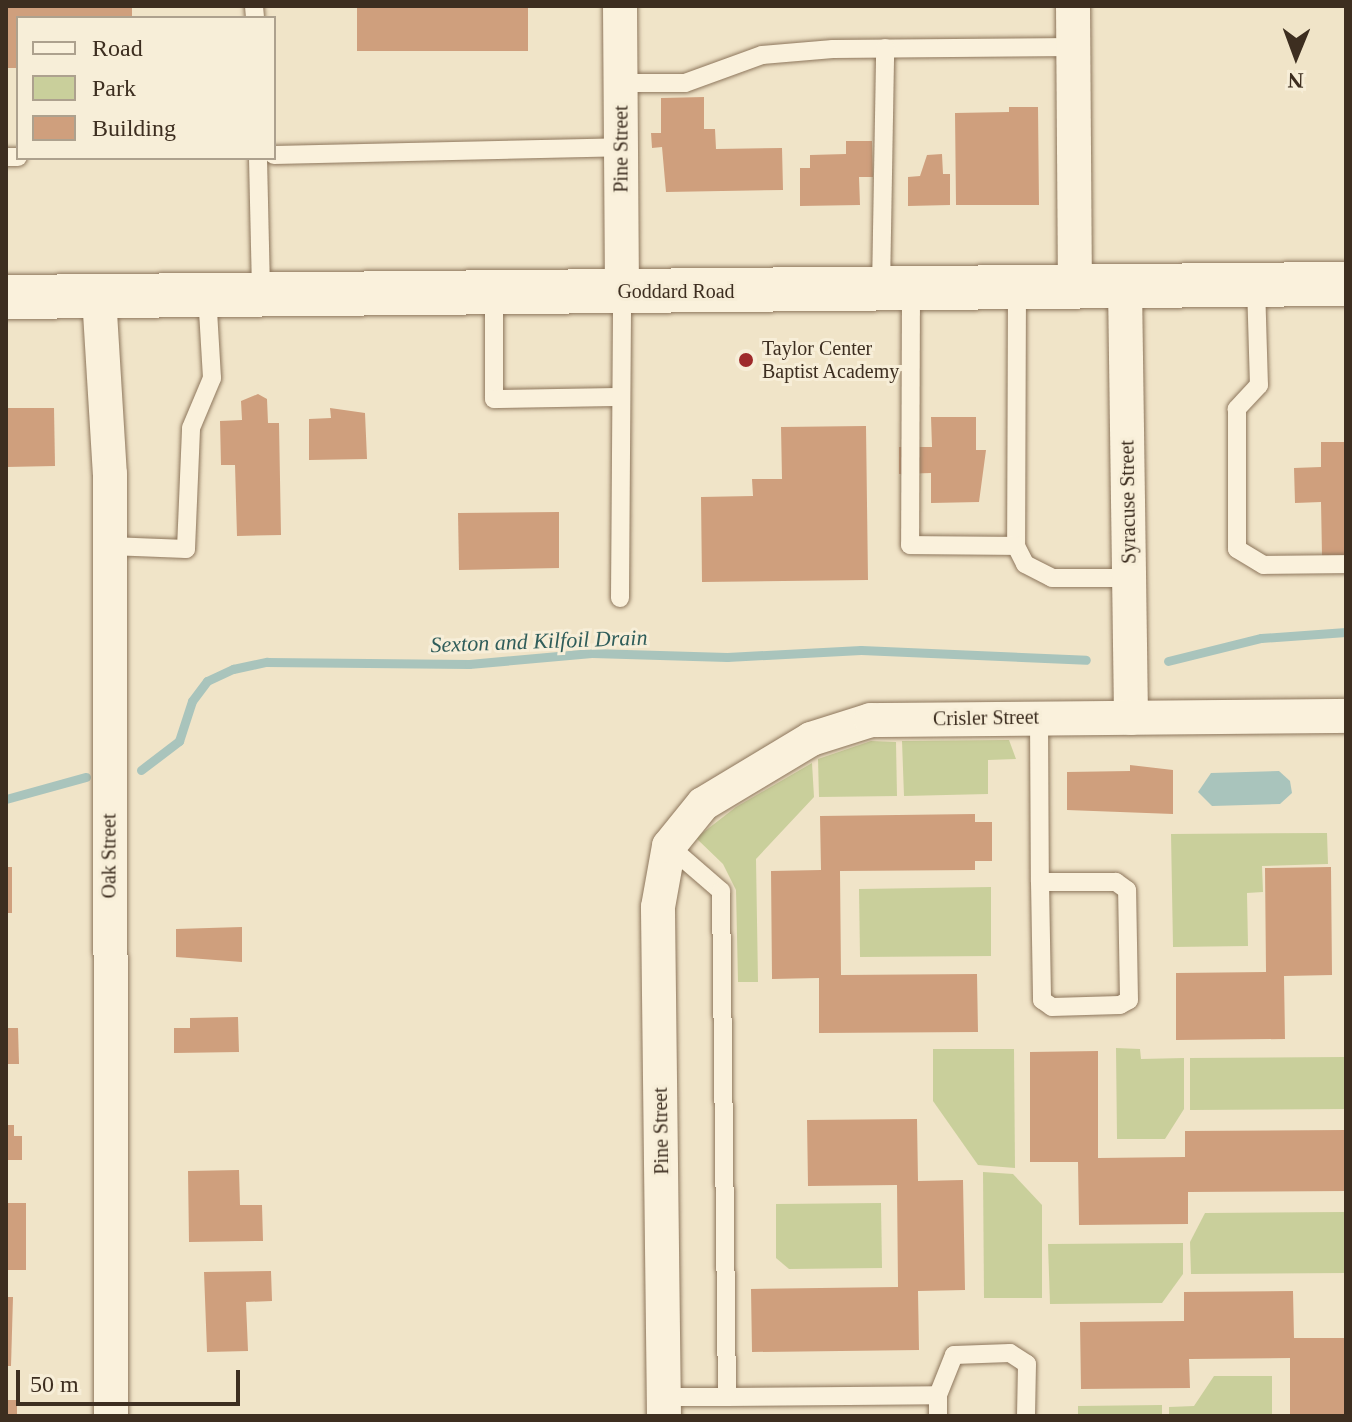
<!DOCTYPE html>
<html>
<head>
<meta charset="utf-8">
<style>
  body { margin:0 }
  #map { position:relative; width:1352px; height:1422px; overflow:hidden; background:#f0e4c8; font-family:"Times New Roman",serif }
  div>[style] { position:absolute }
  .green>* { inset:0; background:#c9cf9b }
  .water>* { inset:0; background:#a9c4bc }
  .stream>* { height:9px; margin:-4.5px; padding:0 4.5px; transform-origin:4.5px; border-radius:4.5px; background:#a9c4bc }
  .building>* { inset:0; background:#cf9f7d }
  .roads { filter:drop-shadow(0 0 2px #8d765c) drop-shadow(0 0 2px #8d765c) }
  .service>* { height:18px; margin:-9px; padding:0 9px; transform-origin:9px; border-radius:9px; background:#faf1dc }
  .minor>* { height:34px; margin:-17px; padding:0 17px; transform-origin:17px; border-radius:17px; background:#faf1dc }
  .secondary>* { height:44px; margin:-22px; padding:0 22px; transform-origin:22px; border-radius:22px; background:#faf1dc }
  .dots>* { width:22px; height:22px; translate:-50% -50%; box-sizing:border-box; border:4px solid #f7eed8; border-radius:50% }
  span { translate:-50% -50%; white-space:nowrap; text-align:center; line-height:1.15; -webkit-text-stroke:6px #f7eed8; paint-order:stroke }
  .street-label { font-size:20px; color:#3d2e20 }
  .poi-label { font-size:20px; color:#3d2e20 }
  .left { translate:0 -50%; text-align:left }
  .water-label { font-size:22px; color:#2f5d5a; font-style:italic }
  .frame { position:absolute; inset:0; border:8px solid #3d2e20; pointer-events:none }
  .legend { position:absolute; left:16px; top:16px; width:260px; height:144px; box-sizing:border-box; background:#f7eed8; border:2px solid #ada18e; margin:0; padding:10px 14px; list-style:none; font-size:24px; color:#3d2e20 }
  .legend li { display:flex; align-items:center; gap:16px; height:40px }
  .legend b { width:40px; border:2px solid #ada18e }
  .north { position:absolute; left:1256px; top:16px; width:80px; height:80px; -webkit-text-stroke:6px #f7eed8; paint-order:stroke; rotate:181deg; font-size:22px; font-weight:700; line-height:32px; text-align:center; color:#3d2e20 }
  .north::after { content:''; display:block; margin:auto; width:28px; height:36px; background:#3d2e20; clip-path:polygon(50% 0,100% 100%,50% 72%,0 100%) }
  .scale { position:absolute; left:16px; top:1370px; width:224px; height:36px; box-sizing:border-box; border:4px solid #3d2e20; border-top:0; padding-left:10px; font-size:24px; line-height:28px; white-space:nowrap; color:#3d2e20; -webkit-text-stroke:6px #f7eed8; paint-order:stroke }
</style>
</head>
<body>
<div id="map">
  <div class="green">
    <i style="clip-path:polygon(1009px 740px,1016px 759px,988px 760px,988px 794px,904px 796px,902px 741px)"></i>
    <i style="clip-path:polygon(871px 741px,896px 742px,897px 796px,819px 797px,818px 759px)"></i>
    <i style="clip-path:polygon(812px 763px,814px 797px,756px 859px,758px 982px,738px 982px,736px 890px,723px 864px,696px 838px,736px 807px)"></i>
    <i style="clip-path:polygon(1327px 833px,1328px 864px,1262px 866px,1263px 892px,1247px 893px,1248px 946px,1173px 947px,1171px 834px)"></i>
    <i style="clip-path:polygon(991px 887px,991px 956px,860px 957px,859px 889px)"></i>
    <i style="clip-path:polygon(1116px 1048px,1140px 1049px,1141px 1059px,1184px 1058px,1184px 1109px,1165px 1139px,1117px 1139px)"></i>
    <i style="clip-path:polygon(933px 1049px,1014px 1049px,1015px 1168px,978px 1165px,933px 1101px)"></i>
    <i style="clip-path:polygon(1344px 1057px,1344px 1109px,1190px 1110px,1190px 1058px)"></i>
    <i style="clip-path:polygon(983px 1172px,1013px 1174px,1042px 1205px,1042px 1298px,984px 1298px)"></i>
    <i style="clip-path:polygon(881px 1203px,882px 1268px,789px 1269px,776px 1258px,776px 1204px)"></i>
    <i style="clip-path:polygon(1346px 1212px,1346px 1273px,1191px 1274px,1190px 1242px,1205px 1213px)"></i>
    <i style="clip-path:polygon(1183px 1243px,1183px 1274px,1162px 1303px,1050px 1304px,1048px 1244px)"></i>
    <i style="clip-path:polygon(1214px 1376px,1272px 1376px,1272px 1416px,1169px 1416px,1169px 1407px,1194px 1406px)"></i>
    <i style="clip-path:polygon(1162px 1405px,1162px 1416px,1078px 1416px,1078px 1406px)"></i>
  </div>
  <div class="water">
    <i style="clip-path:polygon(1279px 771px,1290px 781px,1292px 793px,1280px 804px,1212px 806px,1198px 792px,1211px 773px)"></i>
  </div>
  <div class="stream">
    <i style="left:1168px;top:661px;width:96px;rotate:-13.9deg"></i>
    <i style="left:1261px;top:638px;width:85px;rotate:-4deg"></i>
    <i style="left:141px;top:770px;width:48px;rotate:-37.3deg"></i>
    <i style="left:179px;top:741px;width:42px;rotate:-72deg"></i>
    <i style="left:192px;top:701px;width:25px;rotate:-53deg"></i>
    <i style="left:207px;top:681px;width:29px;rotate:-25deg"></i>
    <i style="left:233px;top:669px;width:35px;rotate:-12deg"></i>
    <i style="left:267px;top:662px;width:202px;rotate:0.6deg"></i>
    <i style="left:469px;top:664px;width:123px;rotate:-5.1deg"></i>
    <i style="left:592px;top:653px;width:135px;rotate:1.7deg"></i>
    <i style="left:727px;top:657px;width:134px;rotate:-3deg"></i>
    <i style="left:861px;top:650px;width:225px;rotate:2.5deg"></i>
    <i style="left:6px;top:799px;width:83px;rotate:-15.4deg"></i>
  </div>
  <div class="building">
    <i style="clip-path:polygon(6px 6px,132px 6px,132px 18px,18px 18px,18px 68px,6px 68px)"></i>
    <i style="clip-path:polygon(357px 6px,528px 6px,528px 51px,357px 51px)"></i>
    <i style="clip-path:polygon(704px 97px,704px 129px,715px 129px,716px 149px,782px 148px,783px 190px,666px 192px,662px 147px,652px 148px,651px 133px,661px 133px,661px 98px)"></i>
    <i style="clip-path:polygon(1009px 107px,1038px 107px,1039px 205px,956px 205px,955px 113px,1009px 112px)"></i>
    <i style="clip-path:polygon(846px 141px,872px 141px,873px 177px,859px 177px,860px 205px,800px 206px,800px 168px,810px 168px,810px 155px,846px 154px)"></i>
    <i style="clip-path:polygon(942px 154px,943px 174px,950px 174px,950px 205px,908px 206px,908px 177px,920px 176px,927px 155px)"></i>
    <i style="clip-path:polygon(258px 394px,267px 399px,268px 423px,279px 423px,281px 535px,237px 536px,235px 465px,221px 465px,220px 421px,242px 420px,241px 401px)"></i>
    <i style="clip-path:polygon(6px 408px,54px 408px,55px 466px,6px 467px)"></i>
    <i style="clip-path:polygon(330px 408px,365px 413px,367px 459px,309px 460px,309px 419px,331px 418px)"></i>
    <i style="clip-path:polygon(931px 417px,976px 417px,976px 450px,986px 450px,979px 502px,931px 503px,931px 473px,899px 474px,899px 447px,932px 447px)"></i>
    <i style="clip-path:polygon(866px 426px,868px 580px,702px 582px,701px 497px,753px 496px,752px 479px,782px 479px,781px 427px)"></i>
    <i style="clip-path:polygon(1321px 442px,1346px 442px,1346px 556px,1322px 556px,1321px 502px,1295px 503px,1294px 468px,1321px 467px)"></i>
    <i style="clip-path:polygon(559px 512px,559px 568px,459px 570px,458px 513px)"></i>
    <i style="clip-path:polygon(1130px 765px,1173px 770px,1173px 814px,1067px 810px,1067px 772px,1130px 771px)"></i>
    <i style="clip-path:polygon(975px 814px,975px 822px,992px 822px,992px 861px,975px 861px,975px 870px,840px 871px,841px 975px,977px 974px,978px 1032px,819px 1033px,819px 978px,772px 979px,771px 871px,821px 870px,820px 816px)"></i>
    <i style="clip-path:polygon(6px 867px,12px 867px,12px 913px,6px 913px)"></i>
    <i style="clip-path:polygon(1331px 867px,1332px 975px,1284px 976px,1285px 1039px,1176px 1040px,1176px 973px,1266px 972px,1265px 868px)"></i>
    <i style="clip-path:polygon(242px 927px,242px 962px,176px 957px,176px 929px)"></i>
    <i style="clip-path:polygon(238px 1017px,239px 1052px,174px 1053px,174px 1028px,190px 1028px,190px 1018px)"></i>
    <i style="clip-path:polygon(6px 1028px,18px 1028px,19px 1064px,6px 1064px)"></i>
    <i style="clip-path:polygon(1098px 1051px,1098px 1158px,1185px 1157px,1185px 1131px,1346px 1130px,1346px 1191px,1188px 1192px,1188px 1224px,1079px 1225px,1078px 1162px,1030px 1162px,1030px 1052px)"></i>
    <i style="clip-path:polygon(917px 1119px,918px 1181px,963px 1180px,965px 1290px,918px 1291px,919px 1350px,752px 1352px,751px 1289px,898px 1287px,897px 1185px,808px 1186px,807px 1120px)"></i>
    <i style="clip-path:polygon(6px 1125px,14px 1125px,14px 1136px,22px 1136px,22px 1160px,6px 1160px)"></i>
    <i style="clip-path:polygon(239px 1170px,240px 1205px,262px 1205px,263px 1241px,189px 1242px,188px 1171px)"></i>
    <i style="clip-path:polygon(6px 1203px,26px 1203px,26px 1270px,6px 1270px)"></i>
    <i style="clip-path:polygon(271px 1271px,272px 1301px,246px 1302px,248px 1351px,207px 1352px,204px 1272px)"></i>
    <i style="clip-path:polygon(1293px 1291px,1294px 1338px,1346px 1338px,1346px 1416px,1290px 1416px,1290px 1358px,1189px 1359px,1190px 1388px,1081px 1389px,1080px 1322px,1184px 1321px,1184px 1292px)"></i>
    <i style="clip-path:polygon(6px 1297px,13px 1297px,11px 1366px,6px 1366px)"></i>
    <i style="clip-path:polygon(6px 1400px,17px 1400px,17px 1416px,6px 1416px)"></i>
  </div>
  <div class="roads">
    <div class="service">
      <i style="left:254px;top:6px;width:12px;rotate:85deg"></i>
      <i style="left:621px;top:83px;width:64px"></i>
      <i style="left:685px;top:83px;width:82px;rotate:-20deg"></i>
      <i style="left:762px;top:55px;width:71px;rotate:-4.8deg"></i>
      <i style="left:833px;top:49px;width:241px;rotate:-0.5deg"></i>
      <i style="left:274px;top:155px;width:347px;rotate:-1.3deg"></i>
      <i style="left:6px;top:157px;width:12px"></i>
      <i style="left:258px;top:158px;width:137px;rotate:88.7deg"></i>
      <i style="left:1256px;top:285px;width:100px;rotate:88.3deg"></i>
      <i style="left:1259px;top:385px;width:33px;rotate:133deg"></i>
      <i style="left:1237px;top:409px;width:140px;rotate:90deg"></i>
      <i style="left:1237px;top:549px;width:31px;rotate:31deg"></i>
      <i style="left:1264px;top:565px;width:82px;rotate:-0.7deg"></i>
      <i style="left:1017px;top:288px;width:258px;rotate:90.2deg"></i>
      <i style="left:1016px;top:546px;width:20px;rotate:63deg"></i>
      <i style="left:1025px;top:564px;width:30px;rotate:27deg"></i>
      <i style="left:1052px;top:578px;width:77px"></i>
      <i style="left:881px;top:289px;width:241px;rotate:-89deg"></i>
      <i style="left:911px;top:289px;width:256px;rotate:90.2deg"></i>
      <i style="left:910px;top:545px;width:106px;rotate:0.5deg"></i>
      <i style="left:494px;top:292px;width:107px;rotate:90deg"></i>
      <i style="left:494px;top:399px;width:127px;rotate:-0.9deg"></i>
      <i style="left:110px;top:546px;width:76px;rotate:2.3deg"></i>
      <i style="left:186px;top:549px;width:121px;rotate:-87.6deg"></i>
      <i style="left:191px;top:428px;width:54px;rotate:-67.2deg"></i>
      <i style="left:212px;top:378px;width:83px;rotate:-93.4deg"></i>
      <i style="left:620px;top:598px;width:307px;rotate:-89.6deg"></i>
      <i style="left:1039px;top:717px;width:165px;rotate:89.7deg"></i>
      <i style="left:1040px;top:882px;width:118px;rotate:89deg"></i>
      <i style="left:1042px;top:1000px;width:12px;rotate:35deg"></i>
      <i style="left:1052px;top:1007px;width:68px;rotate:-1.7deg"></i>
      <i style="left:1120px;top:1005px;width:10px;rotate:-29deg"></i>
      <i style="left:1129px;top:1000px;width:110px;rotate:-91deg"></i>
      <i style="left:1127px;top:890px;width:14px;rotate:-144deg"></i>
      <i style="left:1116px;top:882px;width:76px;rotate:180deg"></i>
      <i style="left:669px;top:846px;width:69px;rotate:40.9deg"></i>
      <i style="left:721px;top:891px;width:506px;rotate:89.32deg"></i>
      <i style="left:727px;top:1397px;width:211px;rotate:-0.5deg"></i>
      <i style="left:664px;top:1397px;width:63px"></i>
      <i style="left:938px;top:1416px;width:21px;rotate:-90deg"></i>
      <i style="left:938px;top:1395px;width:43px;rotate:-68.2deg"></i>
      <i style="left:954px;top:1355px;width:56px;rotate:-2deg"></i>
      <i style="left:1010px;top:1353px;width:20px;rotate:33deg"></i>
      <i style="left:1027px;top:1364px;width:52px;rotate:91.1deg"></i>
    </div>
    <div class="minor">
      <i style="left:620px;top:6px;width:285px;rotate:89.6deg"></i>
      <i style="left:1073px;top:6px;width:281px;rotate:89.6deg"></i>
      <i style="left:1125px;top:286px;width:432px;rotate:89.2deg"></i>
      <i style="left:99px;top:296px;width:178px;rotate:86.5deg"></i>
      <i style="left:110px;top:474px;width:942px;rotate:89.94deg"></i>
      <i style="left:664px;top:1416px;width:509px;rotate:-90.68deg"></i>
      <i style="left:658px;top:907px;width:62px;rotate:-79.8deg"></i>
      <i style="left:669px;top:846px;width:54px;rotate:-51deg"></i>
      <i style="left:703px;top:804px;width:126px;rotate:-31deg"></i>
      <i style="left:811px;top:739px;width:63px;rotate:-17.6deg"></i>
      <i style="left:871px;top:720px;width:475px;rotate:-0.5deg"></i>
    </div>
    <div class="secondary">
      <i style="left:6px;top:297px;width:1340px;rotate:-0.56deg"></i>
    </div>
  </div>
  <div class="dots">
    <i style="left:746px;top:360px;background:#9e2a2b"></i>
  </div>
  <div class="street-label">
    <span style="left:621px;top:149px;rotate:-90deg">Pine Street</span>
    <span style="left:676px;top:291px">Goddard Road</span>
    <span style="left:1128px;top:502px;rotate:-91deg">Syracuse Street</span>
    <span style="left:986px;top:718px;rotate:-1deg">Crisler Street</span>
    <span style="left:109px;top:856px;rotate:-90deg">Oak Street</span>
    <span style="left:661px;top:1131px;rotate:-91deg">Pine Street</span>
  </div>
  <div class="poi-label">
    <span class="left" style="left:762px;top:360px">Taylor Center<br>Baptist Academy</span>
  </div>
  <div class="water-label">
    <span style="left:539px;top:641px;rotate:-2deg">Sexton and Kilfoil Drain</span>
  </div>
  <div class="frame"></div>
  <ul class="legend">
  <li><b style="height:10px;background:#faf1dc"></b>Road</li>
  <li><b style="height:22px;background:#c9cf9b"></b>Park</li>
  <li><b style="height:22px;background:#cf9f7d"></b>Building</li>
  </ul>
  <div class="north">N</div>
  <div class="scale">50 m</div>
</div>
</body>
</html>
